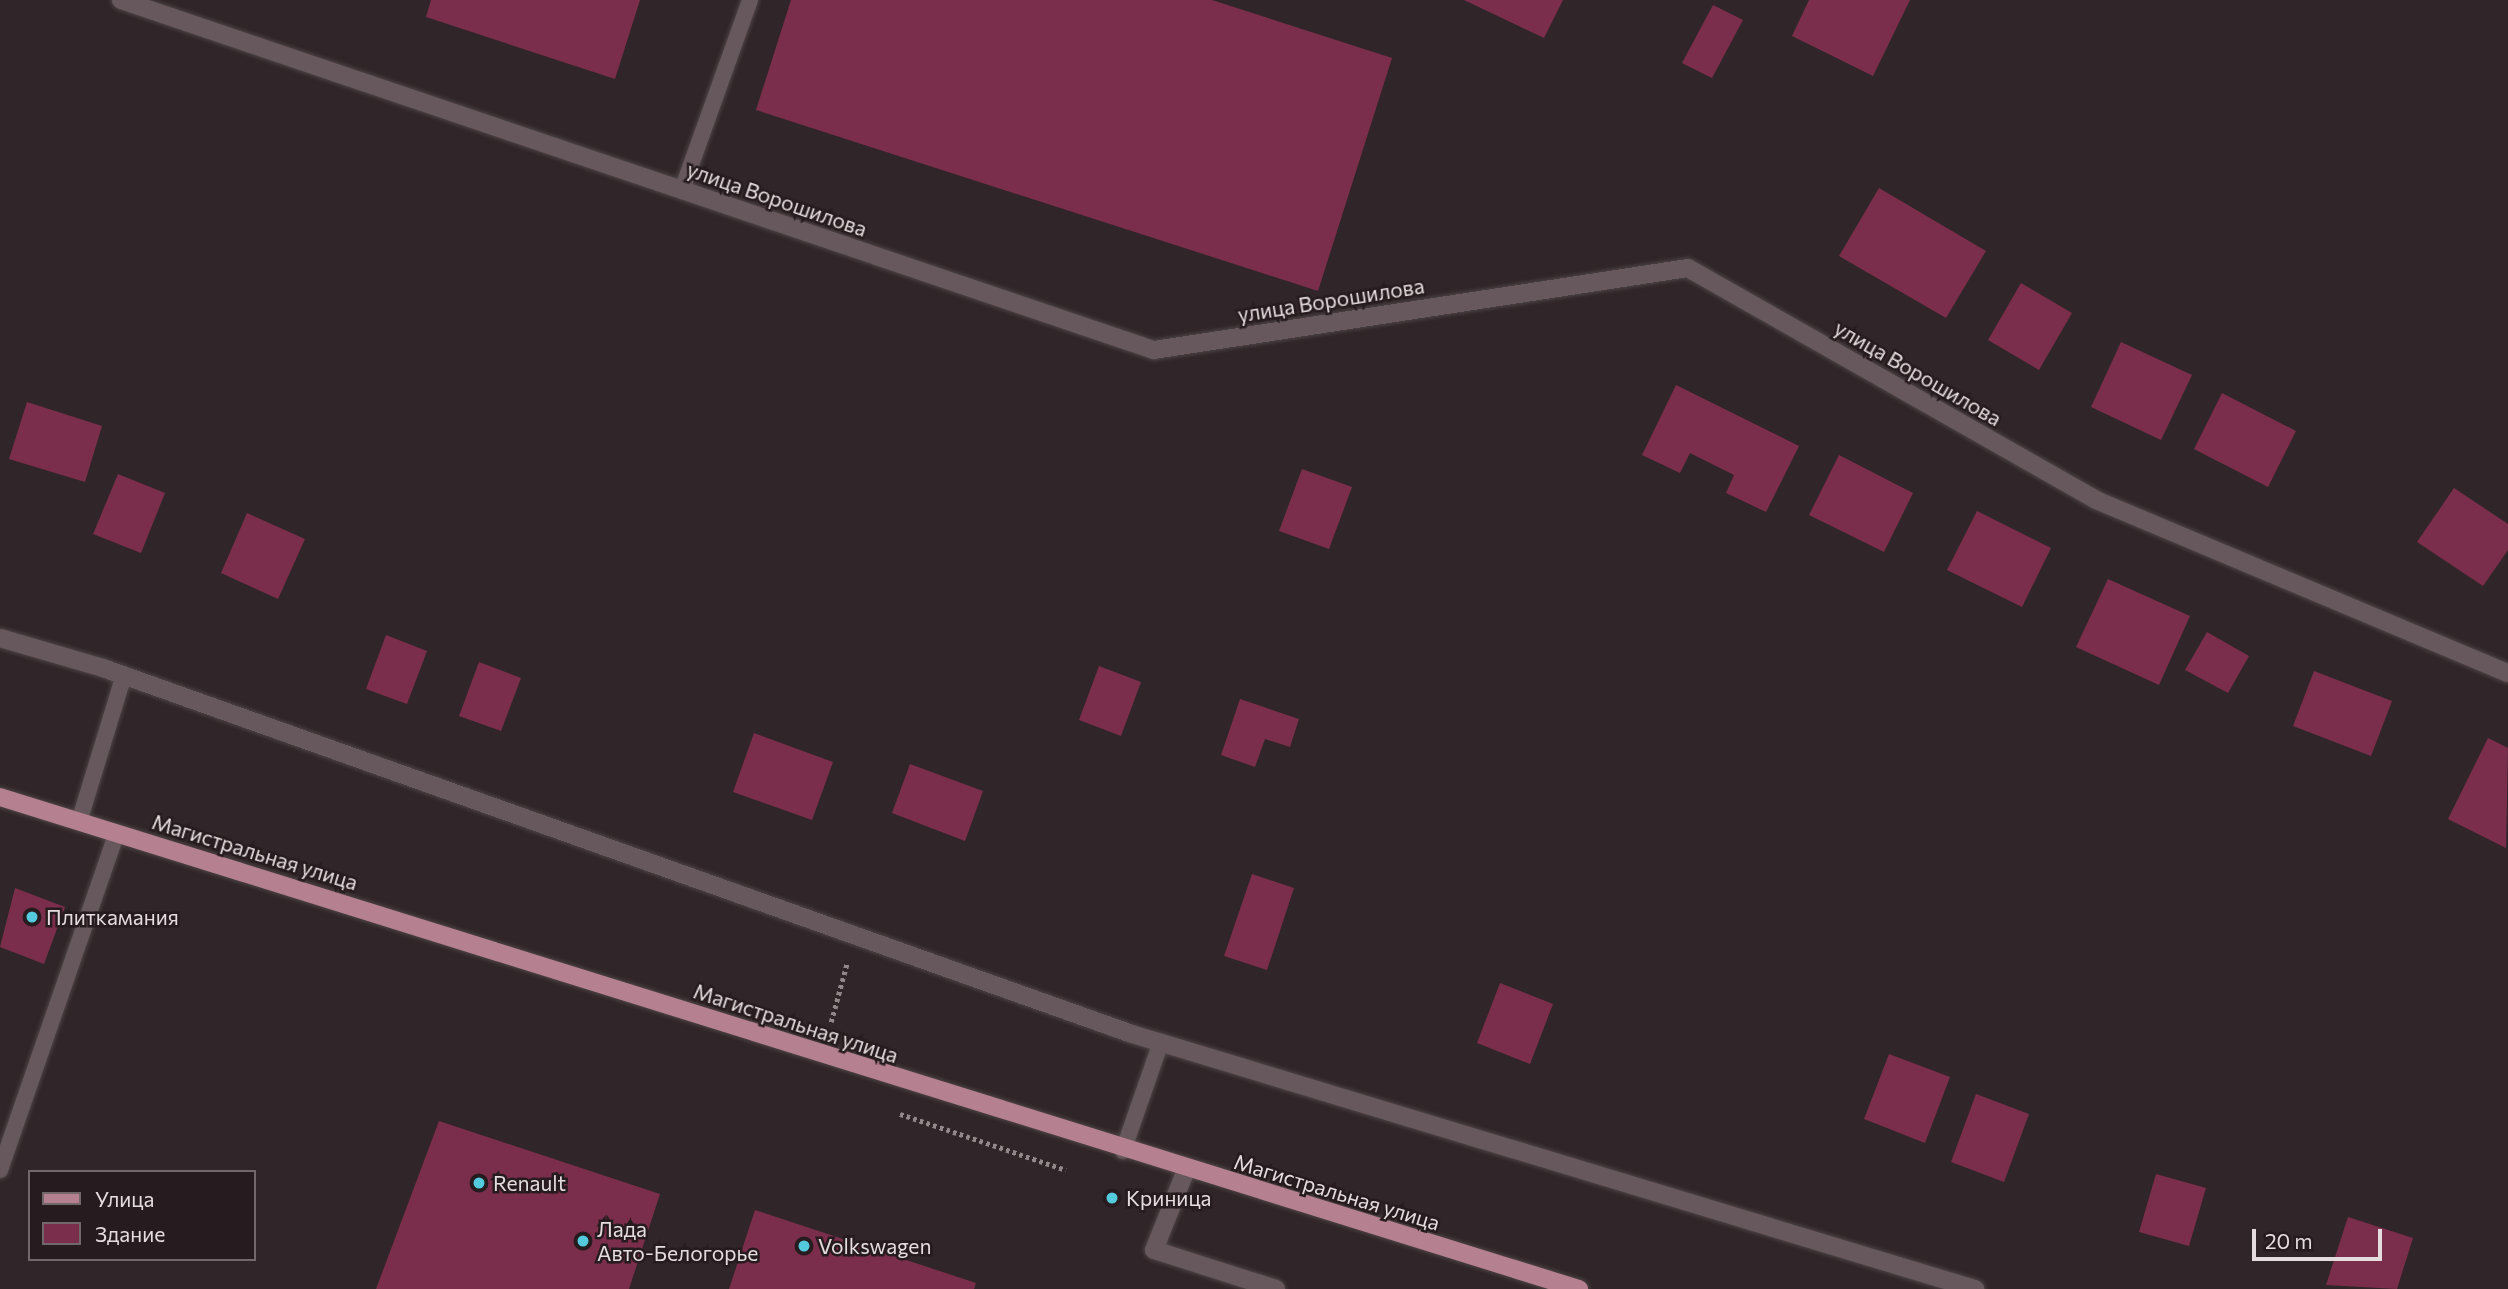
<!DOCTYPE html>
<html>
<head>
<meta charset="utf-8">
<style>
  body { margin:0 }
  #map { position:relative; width:2508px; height:1289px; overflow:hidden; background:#302528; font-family:Commissioner,sans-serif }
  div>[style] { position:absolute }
  .building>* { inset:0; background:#7b2e4b }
  .path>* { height:4.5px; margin-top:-2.25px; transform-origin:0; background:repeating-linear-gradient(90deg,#91888a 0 3.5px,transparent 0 7px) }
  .roads { filter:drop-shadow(0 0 2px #4d4446) drop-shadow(0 0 2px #4d4446) }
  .lane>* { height:16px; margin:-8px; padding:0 8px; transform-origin:8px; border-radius:8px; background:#66585c }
  .street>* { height:18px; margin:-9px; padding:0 9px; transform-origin:9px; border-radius:9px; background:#66585c }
  .primary>* { height:18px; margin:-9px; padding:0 9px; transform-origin:9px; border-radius:9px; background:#b58090 }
  .dots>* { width:19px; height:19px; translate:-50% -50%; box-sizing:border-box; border:4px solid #261b1e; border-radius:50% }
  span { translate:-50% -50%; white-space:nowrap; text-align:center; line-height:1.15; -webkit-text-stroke:5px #261b1e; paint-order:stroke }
  .street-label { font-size:21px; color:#e4dcde }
  .poi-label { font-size:21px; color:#e4dcde }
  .left { translate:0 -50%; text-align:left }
  .legend { position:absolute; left:28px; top:1170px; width:228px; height:91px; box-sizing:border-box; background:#261b1e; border:2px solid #72686b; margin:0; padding:9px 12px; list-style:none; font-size:21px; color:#e4dcde }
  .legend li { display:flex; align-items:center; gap:14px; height:35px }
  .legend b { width:35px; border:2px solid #72686b }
  .scale { position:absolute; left:2252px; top:1229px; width:130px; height:32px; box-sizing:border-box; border:4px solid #e4dcde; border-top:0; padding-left:9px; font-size:21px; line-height:24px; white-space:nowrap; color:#e4dcde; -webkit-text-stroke:5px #261b1e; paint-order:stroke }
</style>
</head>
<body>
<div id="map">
  <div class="building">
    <i style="clip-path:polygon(431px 0,640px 0,615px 79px,426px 17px)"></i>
    <i style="clip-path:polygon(791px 0,1212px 0,1392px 58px,1318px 291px,756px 110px)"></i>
    <i style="clip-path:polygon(1464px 0,1563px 0,1544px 38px)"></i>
    <i style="clip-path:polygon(1809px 0,1910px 0,1873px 76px,1792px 36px)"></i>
    <i style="clip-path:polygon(1713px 5px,1743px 20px,1712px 78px,1682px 63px)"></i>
    <i style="clip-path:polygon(1879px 188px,1986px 251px,1946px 318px,1839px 256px)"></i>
    <i style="clip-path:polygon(2021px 283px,2072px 313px,2039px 370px,1988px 340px)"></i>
    <i style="clip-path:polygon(2121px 342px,2192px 375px,2161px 440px,2091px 407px)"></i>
    <i style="clip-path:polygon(1676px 385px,1799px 446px,1766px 512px,1726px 493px,1734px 475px,1690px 453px,1680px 473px,1642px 455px)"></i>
    <i style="clip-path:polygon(2222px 393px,2296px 431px,2268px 487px,2194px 449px)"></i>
    <i style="clip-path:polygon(27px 402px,102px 426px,85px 482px,9px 459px)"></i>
    <i style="clip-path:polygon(1839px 455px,1913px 493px,1884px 552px,1809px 515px)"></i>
    <i style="clip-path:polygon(1302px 469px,1352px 487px,1329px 549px,1279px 531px)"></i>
    <i style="clip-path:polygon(118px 474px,165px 493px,141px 553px,93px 534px)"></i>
    <i style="clip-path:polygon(2454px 488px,2508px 524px,2508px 550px,2483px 586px,2417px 542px)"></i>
    <i style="clip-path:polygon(1977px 511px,2051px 548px,2022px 607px,1947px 570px)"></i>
    <i style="clip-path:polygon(247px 513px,305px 539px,278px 599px,221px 573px)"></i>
    <i style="clip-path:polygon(2108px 579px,2190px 616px,2159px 685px,2076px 647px)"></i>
    <i style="clip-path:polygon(2207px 632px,2249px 656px,2228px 693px,2185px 670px)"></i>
    <i style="clip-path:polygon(386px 635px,427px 651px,407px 704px,366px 689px)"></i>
    <i style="clip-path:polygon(479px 662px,521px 678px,501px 731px,459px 716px)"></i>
    <i style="clip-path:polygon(1099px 666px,1141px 682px,1121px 736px,1079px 720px)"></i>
    <i style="clip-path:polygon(2314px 671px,2392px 701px,2371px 756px,2293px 726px)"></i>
    <i style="clip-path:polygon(1240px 699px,1299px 719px,1290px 747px,1265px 739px,1255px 767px,1221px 755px)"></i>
    <i style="clip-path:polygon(754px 733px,833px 762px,812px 820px,733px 792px)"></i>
    <i style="clip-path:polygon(2488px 738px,2508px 748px,2506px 848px,2448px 819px)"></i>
    <i style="clip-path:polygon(910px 764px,983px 791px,965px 841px,892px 813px)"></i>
    <i style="clip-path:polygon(1252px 874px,1294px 888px,1267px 970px,1224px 956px)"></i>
    <i style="clip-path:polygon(15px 888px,65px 907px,44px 964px,0 947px)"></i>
    <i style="clip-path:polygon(1500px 983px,1553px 1004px,1530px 1064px,1477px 1043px)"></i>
    <i style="clip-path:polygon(1889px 1054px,1950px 1077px,1925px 1143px,1864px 1119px)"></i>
    <i style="clip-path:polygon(1976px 1094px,2029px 1114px,2004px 1182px,1951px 1162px)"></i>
    <i style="clip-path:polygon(439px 1121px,660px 1194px,629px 1289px,376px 1289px)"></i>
    <i style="clip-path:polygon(2156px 1174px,2206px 1188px,2189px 1246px,2139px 1232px)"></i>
    <i style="clip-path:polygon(755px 1210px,976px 1283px,974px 1289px,729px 1289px)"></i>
    <i style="clip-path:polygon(2348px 1217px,2413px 1238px,2397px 1289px,2326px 1285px)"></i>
  </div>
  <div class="path">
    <i style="left:831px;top:1022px;width:61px;rotate:-74.8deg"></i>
    <i style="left:900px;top:1114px;width:175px;rotate:18.6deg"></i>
  </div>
  <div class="roads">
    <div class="lane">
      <i style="left:682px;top:190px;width:202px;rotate:-70.3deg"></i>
      <i style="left:79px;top:822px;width:154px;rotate:-73deg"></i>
      <i style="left:1123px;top:1151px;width:115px;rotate:-70.8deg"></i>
      <i style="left:0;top:1170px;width:357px;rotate:-70.9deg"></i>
    </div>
    <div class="street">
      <i style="left:121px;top:0;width:1091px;rotate:18.72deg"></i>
      <i style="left:1154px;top:350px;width:540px;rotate:-8.73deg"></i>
      <i style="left:1688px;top:268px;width:469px;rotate:29.6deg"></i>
      <i style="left:2096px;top:500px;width:447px;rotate:22.8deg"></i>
      <i style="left:0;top:638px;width:107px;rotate:16.2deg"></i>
      <i style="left:103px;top:668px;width:1092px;rotate:19.58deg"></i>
      <i style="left:1132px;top:1034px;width:881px;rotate:16.83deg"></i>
      <i style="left:1186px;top:1170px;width:86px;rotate:111.8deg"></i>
      <i style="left:1154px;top:1250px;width:128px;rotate:17.7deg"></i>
    </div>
    <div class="primary">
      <i style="left:0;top:797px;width:1654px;rotate:17.31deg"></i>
    </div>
  </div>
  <div class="dots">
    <i style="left:32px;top:917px;background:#54cadd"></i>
    <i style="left:479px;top:1183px;background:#54cadd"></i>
    <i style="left:1112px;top:1198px;background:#54cadd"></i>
    <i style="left:583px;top:1241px;background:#54cadd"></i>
    <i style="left:804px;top:1246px;background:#54cadd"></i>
  </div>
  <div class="street-label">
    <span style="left:777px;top:199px;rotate:19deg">улица Ворошилова</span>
    <span style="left:1331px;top:300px;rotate:-9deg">улица Ворошилова</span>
    <span style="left:1918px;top:373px;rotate:30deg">улица Ворошилова</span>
    <span style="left:255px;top:852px;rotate:17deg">Магистральная улица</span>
    <span style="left:796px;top:1023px;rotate:18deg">Магистральная улица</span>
    <span style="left:1337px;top:1192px;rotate:17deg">Магистральная улица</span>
  </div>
  <div class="poi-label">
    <span class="left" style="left:46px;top:917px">Плиткамания</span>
    <span class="left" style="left:493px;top:1183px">Renault</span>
    <span class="left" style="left:1126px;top:1198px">Криница</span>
    <span class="left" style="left:597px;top:1241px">Лада<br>Авто-Белогорье</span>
    <span class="left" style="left:818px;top:1246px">Volkswagen</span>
  </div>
  <ul class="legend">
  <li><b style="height:9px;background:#b58090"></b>Улица</li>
  <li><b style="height:19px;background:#7b2e4b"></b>Здание</li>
  </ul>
  <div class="scale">20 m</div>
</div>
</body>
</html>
